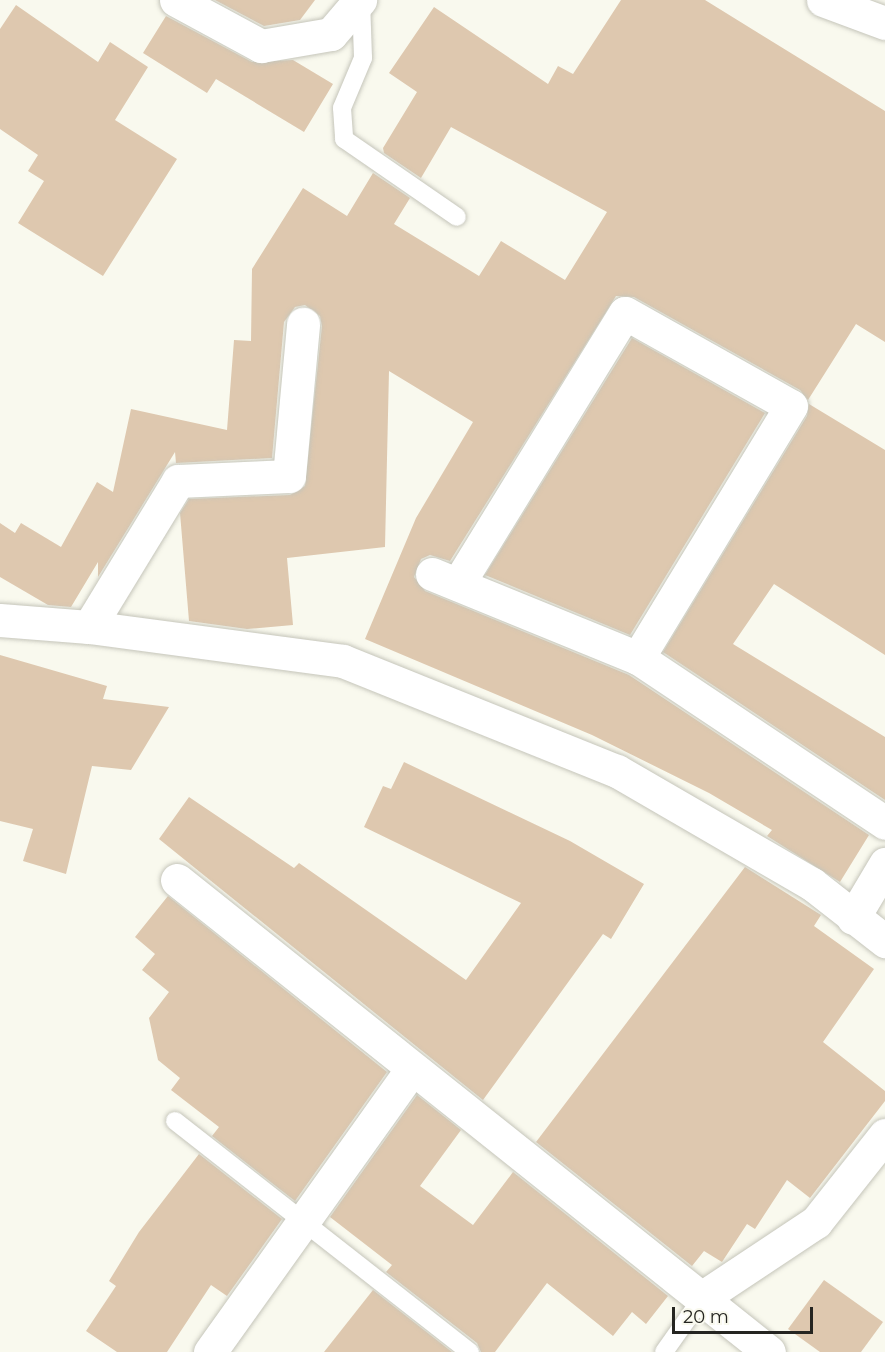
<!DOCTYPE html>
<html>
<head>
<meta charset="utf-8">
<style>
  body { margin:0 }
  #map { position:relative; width:885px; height:1352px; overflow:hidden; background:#f9f9ee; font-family:Montserrat,sans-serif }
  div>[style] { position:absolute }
  .building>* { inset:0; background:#dec8af }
  .roads { filter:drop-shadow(0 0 2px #c5c5ba) drop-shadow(0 0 2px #c5c5ba) }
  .lane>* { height:18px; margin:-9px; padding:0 9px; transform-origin:9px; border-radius:9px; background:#fff }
  .street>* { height:33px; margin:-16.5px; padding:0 16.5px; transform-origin:16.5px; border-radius:16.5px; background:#fff }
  span { translate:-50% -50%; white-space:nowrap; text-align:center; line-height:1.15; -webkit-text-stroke:5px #f9f9ee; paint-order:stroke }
  .scale { position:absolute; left:672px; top:1307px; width:141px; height:27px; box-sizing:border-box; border:3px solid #252521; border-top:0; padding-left:8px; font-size:18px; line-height:21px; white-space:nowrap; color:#252521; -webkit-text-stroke:4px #f9f9ee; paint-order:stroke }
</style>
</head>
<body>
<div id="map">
  <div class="building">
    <i style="clip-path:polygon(215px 0,315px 0,300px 20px,264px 26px)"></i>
    <i style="clip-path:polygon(621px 0,705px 0,885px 111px,885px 342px,856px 324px,808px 400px,800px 390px,634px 297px,616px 296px,450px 561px,430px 555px,421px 559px,414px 577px,425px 591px,629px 675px,869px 835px,840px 882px,767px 836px,772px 830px,709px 793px,592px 735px,365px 639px,416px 518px,473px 422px,389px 371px,385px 547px,287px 558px,293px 625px,247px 629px,189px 621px,180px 513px,189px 499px,290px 495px,305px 486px,322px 326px,320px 316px,305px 305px,295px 307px,284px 322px,272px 458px,176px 463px,175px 452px,98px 577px,98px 562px,71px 607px,48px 605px,0 577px,0 523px,15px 533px,21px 523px,61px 547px,97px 482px,113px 492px,131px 409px,227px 430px,234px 340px,251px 341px,252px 269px,303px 188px,347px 216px,373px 173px,410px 198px,394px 224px,479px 276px,501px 241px,565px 280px,607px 212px,451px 127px,421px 178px,384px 153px,383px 148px,417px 92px,389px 73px,434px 7px,548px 84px,558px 66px,573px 74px)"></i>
    <i style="clip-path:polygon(16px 5px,98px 62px,110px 42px,148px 67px,115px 120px,177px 159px,103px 276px,18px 223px,44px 181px,28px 171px,38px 155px,0 129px,0 29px)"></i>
    <i style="clip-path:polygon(166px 16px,252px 62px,293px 60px,333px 84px,304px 132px,216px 79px,207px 93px,143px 53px)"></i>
    <i style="clip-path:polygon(632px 338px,765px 413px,630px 635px,485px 575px)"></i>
    <i style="clip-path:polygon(809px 404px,885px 450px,885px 655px,774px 584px,733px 644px,885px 737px,885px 800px,663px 652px,807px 416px)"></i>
    <i style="clip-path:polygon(0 655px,107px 686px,103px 699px,169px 707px,131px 770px,92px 766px,66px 874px,23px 861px,33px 829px,0 821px)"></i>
    <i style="clip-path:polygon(404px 762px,570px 841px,644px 884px,611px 939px,603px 934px,483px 1100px,159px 839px,189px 797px,294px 868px,299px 863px,466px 980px,521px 903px,364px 827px,383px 786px,391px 789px)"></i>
    <i style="clip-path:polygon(745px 867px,821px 915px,814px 926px,874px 969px,823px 1042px,885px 1091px,885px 1101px,810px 1198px,787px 1180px,755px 1229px,747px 1224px,722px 1262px,704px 1251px,692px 1266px,536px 1142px)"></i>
    <i style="clip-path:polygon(168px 896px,387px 1072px,295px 1201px,212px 1136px,219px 1127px,171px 1090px,180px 1078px,158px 1060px,149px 1018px,169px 992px,142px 970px,155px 954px,135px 937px)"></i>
    <i style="clip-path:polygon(417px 1095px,461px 1130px,420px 1186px,473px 1225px,513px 1172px,668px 1296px,646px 1324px,632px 1312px,613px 1336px,547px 1283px,495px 1352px,481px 1352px,477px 1343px,386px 1272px,392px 1265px,330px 1217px)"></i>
    <i style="clip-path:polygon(199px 1154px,282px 1219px,227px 1296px,211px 1285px,167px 1352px,117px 1352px,86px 1331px,116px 1286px,109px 1281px,139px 1232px)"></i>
    <i style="clip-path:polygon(824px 1280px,883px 1322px,861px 1352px,820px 1352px,788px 1329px)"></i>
    <i style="clip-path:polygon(373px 1290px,452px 1352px,324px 1352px)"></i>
  </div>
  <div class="roads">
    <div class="lane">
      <i style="left:361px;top:0;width:58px;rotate:88deg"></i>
      <i style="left:363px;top:58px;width:54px;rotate:112.8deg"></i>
      <i style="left:342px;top:108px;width:31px;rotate:86deg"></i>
      <i style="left:344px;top:139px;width:137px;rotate:34.6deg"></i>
      <i style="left:175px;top:1121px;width:375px;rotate:38.1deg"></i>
      <i style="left:664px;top:1352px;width:67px;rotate:-54.7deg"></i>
    </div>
    <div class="street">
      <i style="left:176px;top:0;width:97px;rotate:28.4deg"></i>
      <i style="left:261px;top:46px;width:71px;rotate:-9.7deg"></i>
      <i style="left:331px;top:34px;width:45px;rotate:-49.5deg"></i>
      <i style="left:823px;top:0;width:66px;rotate:20.4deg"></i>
      <i style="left:432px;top:574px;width:222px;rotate:22.2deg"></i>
      <i style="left:638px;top:658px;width:297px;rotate:33.7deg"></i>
      <i style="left:458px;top:584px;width:318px;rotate:-58.4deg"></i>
      <i style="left:625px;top:313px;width:190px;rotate:29.3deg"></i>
      <i style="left:791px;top:406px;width:295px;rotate:121.3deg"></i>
      <i style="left:0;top:620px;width:89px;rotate:4.5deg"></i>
      <i style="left:89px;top:627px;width:256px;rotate:7.6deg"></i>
      <i style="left:343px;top:661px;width:295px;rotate:21.9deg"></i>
      <i style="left:617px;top:771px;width:225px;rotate:30.1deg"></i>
      <i style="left:812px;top:884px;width:93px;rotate:38deg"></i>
      <i style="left:89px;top:627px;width:171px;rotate:-58.6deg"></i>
      <i style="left:178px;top:481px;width:111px;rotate:-2.6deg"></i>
      <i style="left:289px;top:476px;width:153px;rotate:-84.7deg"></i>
      <i style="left:177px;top:880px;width:757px;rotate:38.57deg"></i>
      <i style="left:853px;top:918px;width:63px;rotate:-59.3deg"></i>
      <i style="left:703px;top:1297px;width:136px;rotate:-33.6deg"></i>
      <i style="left:816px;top:1222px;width:111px;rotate:-51.6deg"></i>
      <i style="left:210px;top:1352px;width:348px;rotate:-54.5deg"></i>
    </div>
  </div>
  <div class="scale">20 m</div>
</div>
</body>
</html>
